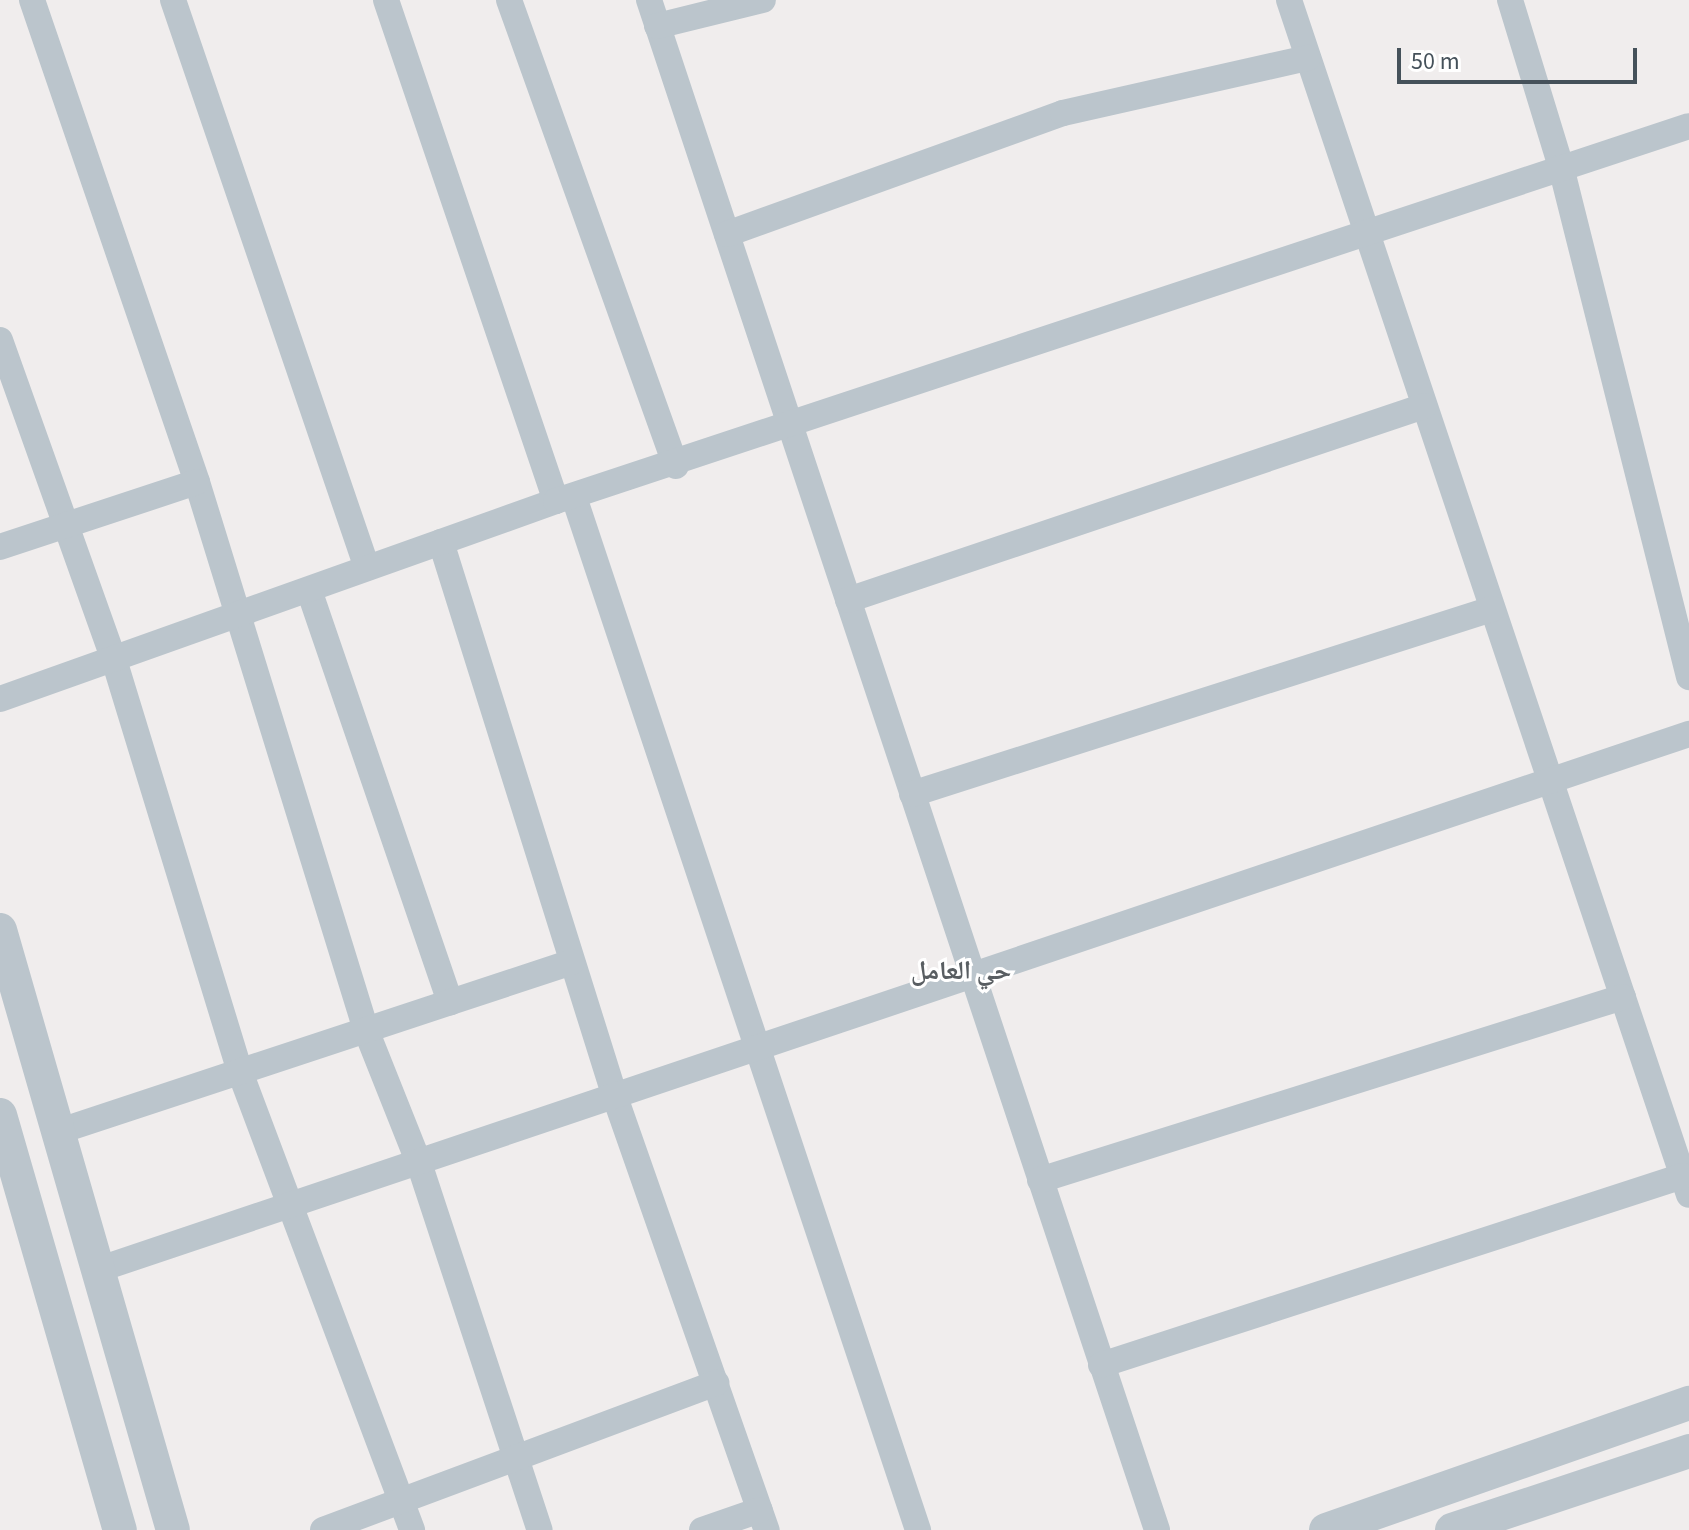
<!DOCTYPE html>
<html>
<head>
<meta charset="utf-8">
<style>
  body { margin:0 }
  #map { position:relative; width:1689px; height:1530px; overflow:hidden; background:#f0eded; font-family:"Source Sans 3","Noto Naskh Arabic",sans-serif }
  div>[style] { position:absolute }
  .minor>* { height:26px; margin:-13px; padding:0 13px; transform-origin:13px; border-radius:13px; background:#bbc5cc }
  .tertiary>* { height:34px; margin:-17px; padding:0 17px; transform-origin:17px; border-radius:17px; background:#bbc5cc }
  span { translate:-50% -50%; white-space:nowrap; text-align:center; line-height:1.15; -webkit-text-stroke:6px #fff; paint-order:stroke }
  .neighbourhood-label { font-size:26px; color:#595e62; font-weight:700 }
  .scale { position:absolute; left:1397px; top:48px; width:240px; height:36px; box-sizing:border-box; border:4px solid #45515a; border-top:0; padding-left:10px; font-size:24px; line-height:28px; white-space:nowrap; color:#45515a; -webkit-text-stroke:6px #fff; paint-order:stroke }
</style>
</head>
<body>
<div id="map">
  <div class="minor">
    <i style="left:32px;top:0;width:509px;rotate:71.1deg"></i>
    <i style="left:197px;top:482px;width:573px;rotate:72.86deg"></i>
    <i style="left:366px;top:1030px;width:143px;rotate:68.3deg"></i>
    <i style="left:419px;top:1163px;width:386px;rotate:71.8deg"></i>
    <i style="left:173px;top:0;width:600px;rotate:71.14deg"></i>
    <i style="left:386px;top:0;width:529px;rotate:71.26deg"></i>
    <i style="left:509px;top:0;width:495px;rotate:70.3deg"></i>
    <i style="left:649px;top:0;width:1612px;rotate:71.63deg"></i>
    <i style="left:1289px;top:0;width:1260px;rotate:71.49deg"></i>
    <i style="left:1510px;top:0;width:175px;rotate:73deg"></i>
    <i style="left:1561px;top:167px;width:526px;rotate:75.91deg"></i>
    <i style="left:657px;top:26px;width:109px;rotate:-13.8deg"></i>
    <i style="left:727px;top:234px;width:357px;rotate:-19.8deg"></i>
    <i style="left:1063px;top:113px;width:251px;rotate:-12.7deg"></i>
    <i style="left:0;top:340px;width:343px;rotate:70.4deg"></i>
    <i style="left:115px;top:663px;width:428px;rotate:73deg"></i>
    <i style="left:240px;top:1072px;width:489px;rotate:69.4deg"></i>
    <i style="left:574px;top:497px;width:1089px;rotate:71.58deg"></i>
    <i style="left:441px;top:542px;width:582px;rotate:72.59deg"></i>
    <i style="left:615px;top:1097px;width:459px;rotate:70.7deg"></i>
    <i style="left:0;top:547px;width:207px;rotate:-18.3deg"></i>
    <i style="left:309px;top:590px;width:436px;rotate:71.1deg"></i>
    <i style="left:848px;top:600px;width:608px;rotate:-18.61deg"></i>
    <i style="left:0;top:699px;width:590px;rotate:-19.6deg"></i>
    <i style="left:556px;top:501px;width:1193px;rotate:-18.31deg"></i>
    <i style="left:912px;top:794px;width:609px;rotate:-17.69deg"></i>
    <i style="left:57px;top:1132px;width:542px;rotate:-18.27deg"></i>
    <i style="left:1040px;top:1180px;width:611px;rotate:-17.43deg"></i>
    <i style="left:97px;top:1270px;width:1680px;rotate:-18.61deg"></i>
    <i style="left:1101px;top:1365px;width:612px;rotate:-17.99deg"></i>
    <i style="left:323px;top:1530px;width:420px;rotate:-20.5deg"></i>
    <i style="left:702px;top:1530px;width:61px;rotate:-19deg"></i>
  </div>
  <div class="tertiary">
    <i style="left:0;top:930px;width:624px;rotate:73.92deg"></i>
    <i style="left:0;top:1115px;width:432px;rotate:73.9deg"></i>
    <i style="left:1326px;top:1530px;width:385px;rotate:-19.3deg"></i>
    <i style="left:1452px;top:1530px;width:250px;rotate:-18.4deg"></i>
  </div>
  <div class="neighbourhood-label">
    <span style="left:961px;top:971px">حي العامل</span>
  </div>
  <div class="scale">50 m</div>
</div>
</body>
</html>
